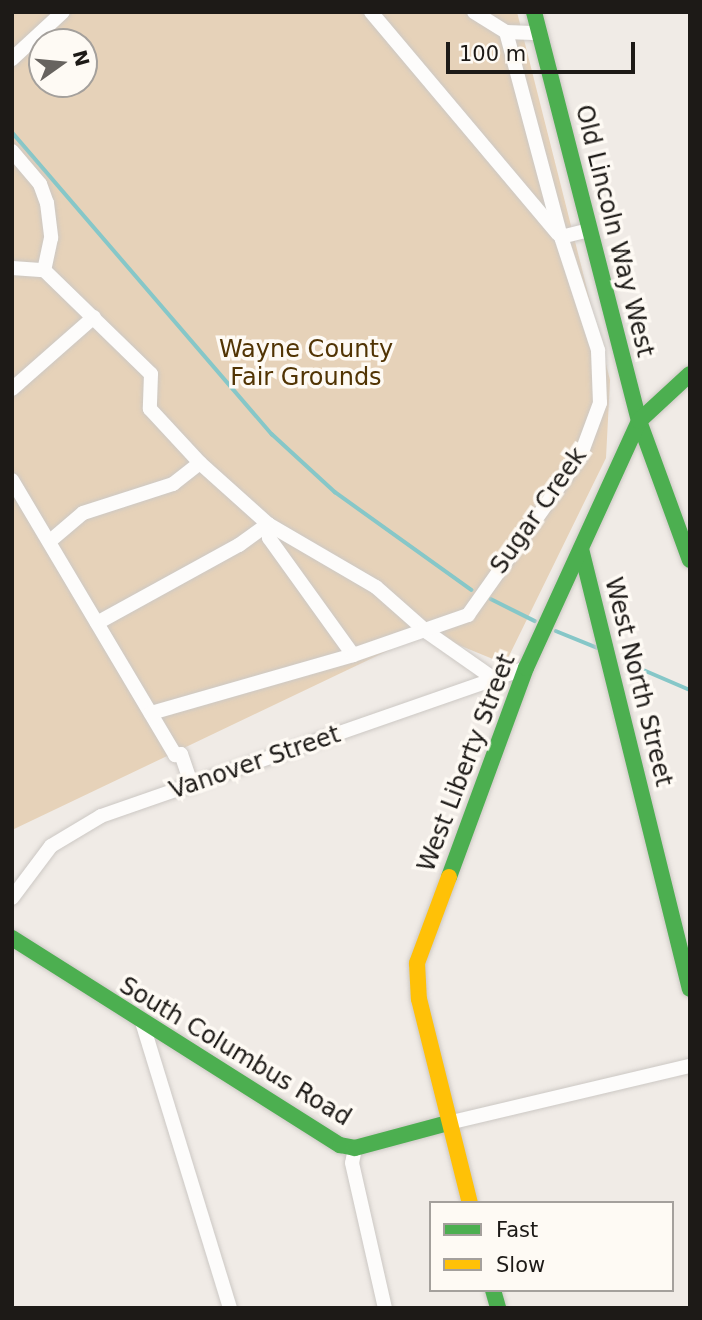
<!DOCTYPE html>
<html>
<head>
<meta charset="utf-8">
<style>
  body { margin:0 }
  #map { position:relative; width:702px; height:1320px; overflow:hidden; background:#f0ebe6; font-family:"DejaVu Sans",sans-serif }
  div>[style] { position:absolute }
  .green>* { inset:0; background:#e6d2b9 }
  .stream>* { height:3.5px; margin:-1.75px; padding:0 1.75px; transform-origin:1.75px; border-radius:1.75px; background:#86c7c8 }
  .roads { filter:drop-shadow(0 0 2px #ccc8c4) drop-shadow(0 0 2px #ccc8c4) }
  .street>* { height:14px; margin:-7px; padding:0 7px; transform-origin:7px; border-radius:7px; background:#fdfcfb }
  .fast>* { height:16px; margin:-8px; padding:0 8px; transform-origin:8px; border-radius:8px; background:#4caf50 }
  .slow>* { height:16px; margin:-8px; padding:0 8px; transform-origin:8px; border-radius:8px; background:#ffc107 }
  span { translate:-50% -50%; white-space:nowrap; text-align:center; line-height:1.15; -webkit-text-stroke:7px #fefaf4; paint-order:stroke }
  .street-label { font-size:24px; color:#1d1a17 }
  .park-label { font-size:24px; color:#513404 }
  .frame { position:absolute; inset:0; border:14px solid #1d1a17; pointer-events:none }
  .legend { position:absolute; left:429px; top:1201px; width:245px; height:91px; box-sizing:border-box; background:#fefaf4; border:2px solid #a4a09c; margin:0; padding:9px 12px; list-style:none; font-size:21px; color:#1d1a17 }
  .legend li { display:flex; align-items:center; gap:14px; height:35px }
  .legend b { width:35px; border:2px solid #a4a09c }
  .north { position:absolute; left:28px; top:28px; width:70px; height:70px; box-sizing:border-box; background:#fefaf4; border:2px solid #a4a09c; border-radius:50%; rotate:75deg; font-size:19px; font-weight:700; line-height:28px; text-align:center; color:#1d1a17 }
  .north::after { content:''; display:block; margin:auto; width:24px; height:32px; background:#67635f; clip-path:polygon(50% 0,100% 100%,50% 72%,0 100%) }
  .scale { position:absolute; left:446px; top:42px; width:189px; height:32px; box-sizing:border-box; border:4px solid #1d1a17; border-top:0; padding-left:9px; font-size:21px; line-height:24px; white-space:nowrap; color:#1d1a17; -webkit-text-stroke:5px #fefaf4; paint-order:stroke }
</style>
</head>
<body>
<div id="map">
  <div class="green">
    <i style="clip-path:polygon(evenodd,12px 12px,517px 12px,610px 380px,606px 458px,505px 664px,427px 632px,12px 830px,12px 12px,42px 42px,84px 42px,84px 84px,42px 84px,42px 42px)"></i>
  </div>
  <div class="stream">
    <i style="left:12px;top:132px;width:399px;rotate:49.3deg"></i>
    <i style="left:272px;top:434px;width:86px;rotate:42.6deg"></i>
    <i style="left:335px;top:492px;width:168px;rotate:35.6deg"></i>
    <i style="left:491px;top:599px;width:49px;rotate:26.6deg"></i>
    <i style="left:556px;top:631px;width:45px;rotate:22deg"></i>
    <i style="left:625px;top:662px;width:71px;rotate:23.3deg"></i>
  </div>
  <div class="roads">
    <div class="street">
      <i style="left:371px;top:12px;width:290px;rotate:49.9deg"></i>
      <i style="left:474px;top:12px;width:38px;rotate:32deg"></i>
      <i style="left:506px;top:32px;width:34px;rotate:2deg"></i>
      <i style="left:12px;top:59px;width:69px;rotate:-42.7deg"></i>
      <i style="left:12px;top:151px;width:43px;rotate:49.7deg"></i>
      <i style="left:40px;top:184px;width:20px;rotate:70deg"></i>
      <i style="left:47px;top:203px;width:35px;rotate:83deg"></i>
      <i style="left:51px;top:238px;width:33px;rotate:102deg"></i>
      <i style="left:561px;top:237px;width:30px;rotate:-14deg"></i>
      <i style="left:12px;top:268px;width:32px;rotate:4deg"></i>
      <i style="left:44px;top:270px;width:149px;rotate:44.2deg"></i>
      <i style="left:151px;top:374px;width:35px;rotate:92deg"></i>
      <i style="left:150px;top:409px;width:74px;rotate:47.2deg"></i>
      <i style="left:200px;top:463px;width:91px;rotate:41.9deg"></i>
      <i style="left:268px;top:524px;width:125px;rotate:30.3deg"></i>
      <i style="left:376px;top:587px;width:68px;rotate:41.4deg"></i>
      <i style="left:427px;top:632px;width:82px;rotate:35deg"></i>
      <i style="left:12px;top:389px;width:109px;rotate:-41.3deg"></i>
      <i style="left:12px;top:480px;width:320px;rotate:59.3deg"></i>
      <i style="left:175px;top:755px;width:6px;rotate:-9deg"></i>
      <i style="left:181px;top:754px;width:34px;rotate:71deg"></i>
      <i style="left:268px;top:524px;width:14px;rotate:86deg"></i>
      <i style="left:269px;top:538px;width:144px;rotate:54.3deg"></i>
      <i style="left:50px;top:541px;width:43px;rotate:-40.3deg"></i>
      <i style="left:83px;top:513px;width:95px;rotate:-17.9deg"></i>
      <i style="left:173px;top:484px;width:34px;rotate:-38deg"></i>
      <i style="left:97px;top:623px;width:162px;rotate:-28.8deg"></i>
      <i style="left:239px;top:545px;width:36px;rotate:-36deg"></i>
      <i style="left:151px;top:713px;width:210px;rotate:-16deg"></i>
      <i style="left:353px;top:655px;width:122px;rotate:-19.2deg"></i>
      <i style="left:468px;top:615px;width:194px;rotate:-54.7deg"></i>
      <i style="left:580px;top:457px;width:58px;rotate:-69.7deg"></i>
      <i style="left:600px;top:403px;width:53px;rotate:-92.2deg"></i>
      <i style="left:598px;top:350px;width:119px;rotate:-108.1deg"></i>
      <i style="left:561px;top:237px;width:212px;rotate:-105deg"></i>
      <i style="left:12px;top:898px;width:65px;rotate:-53.1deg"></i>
      <i style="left:51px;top:846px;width:58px;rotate:-31deg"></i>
      <i style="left:101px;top:816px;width:450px;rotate:-19.2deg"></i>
      <i style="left:142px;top:1022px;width:299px;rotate:72.9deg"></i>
      <i style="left:448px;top:1123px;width:249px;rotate:-13.3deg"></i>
      <i style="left:355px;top:1148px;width:15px;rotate:101deg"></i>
      <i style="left:352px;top:1163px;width:149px;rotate:77.2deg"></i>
    </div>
    <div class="fast">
      <i style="left:534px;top:12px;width:422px;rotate:75.6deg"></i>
      <i style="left:639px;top:421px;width:148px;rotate:69.9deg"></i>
      <i style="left:581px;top:549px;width:453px;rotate:76.1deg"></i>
      <i style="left:449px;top:877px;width:223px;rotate:-69.8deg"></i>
      <i style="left:526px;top:668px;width:272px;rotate:-65.4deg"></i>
      <i style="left:639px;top:421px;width:69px;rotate:-42.7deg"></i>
      <i style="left:12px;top:938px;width:388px;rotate:32.3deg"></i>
      <i style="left:340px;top:1145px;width:15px;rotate:11deg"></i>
      <i style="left:355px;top:1148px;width:96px;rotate:-15deg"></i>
      <i style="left:493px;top:1290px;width:19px;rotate:74deg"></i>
    </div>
    <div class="slow">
      <i style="left:449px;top:877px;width:92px;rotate:110.4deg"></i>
      <i style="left:417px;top:963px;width:36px;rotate:87deg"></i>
      <i style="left:419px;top:999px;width:210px;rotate:76deg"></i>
    </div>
  </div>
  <div class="street-label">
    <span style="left:614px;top:231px;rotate:76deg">Old Lincoln Way West</span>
    <span style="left:539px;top:511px;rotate:-55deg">Sugar Creek</span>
    <span style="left:638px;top:682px;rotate:76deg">West North Street</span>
    <span style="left:255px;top:763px;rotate:-19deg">Vanover Street</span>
    <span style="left:467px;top:763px;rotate:-69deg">West Liberty Street</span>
    <span style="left:235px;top:1052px;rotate:31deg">South Columbus Road</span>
  </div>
  <div class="park-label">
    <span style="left:306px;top:364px">Wayne County<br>Fair Grounds</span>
  </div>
  <div class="frame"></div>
  <ul class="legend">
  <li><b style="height:9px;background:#4caf50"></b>Fast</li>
  <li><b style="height:9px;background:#ffc107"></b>Slow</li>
  </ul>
  <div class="north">N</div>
  <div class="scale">100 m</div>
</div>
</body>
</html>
